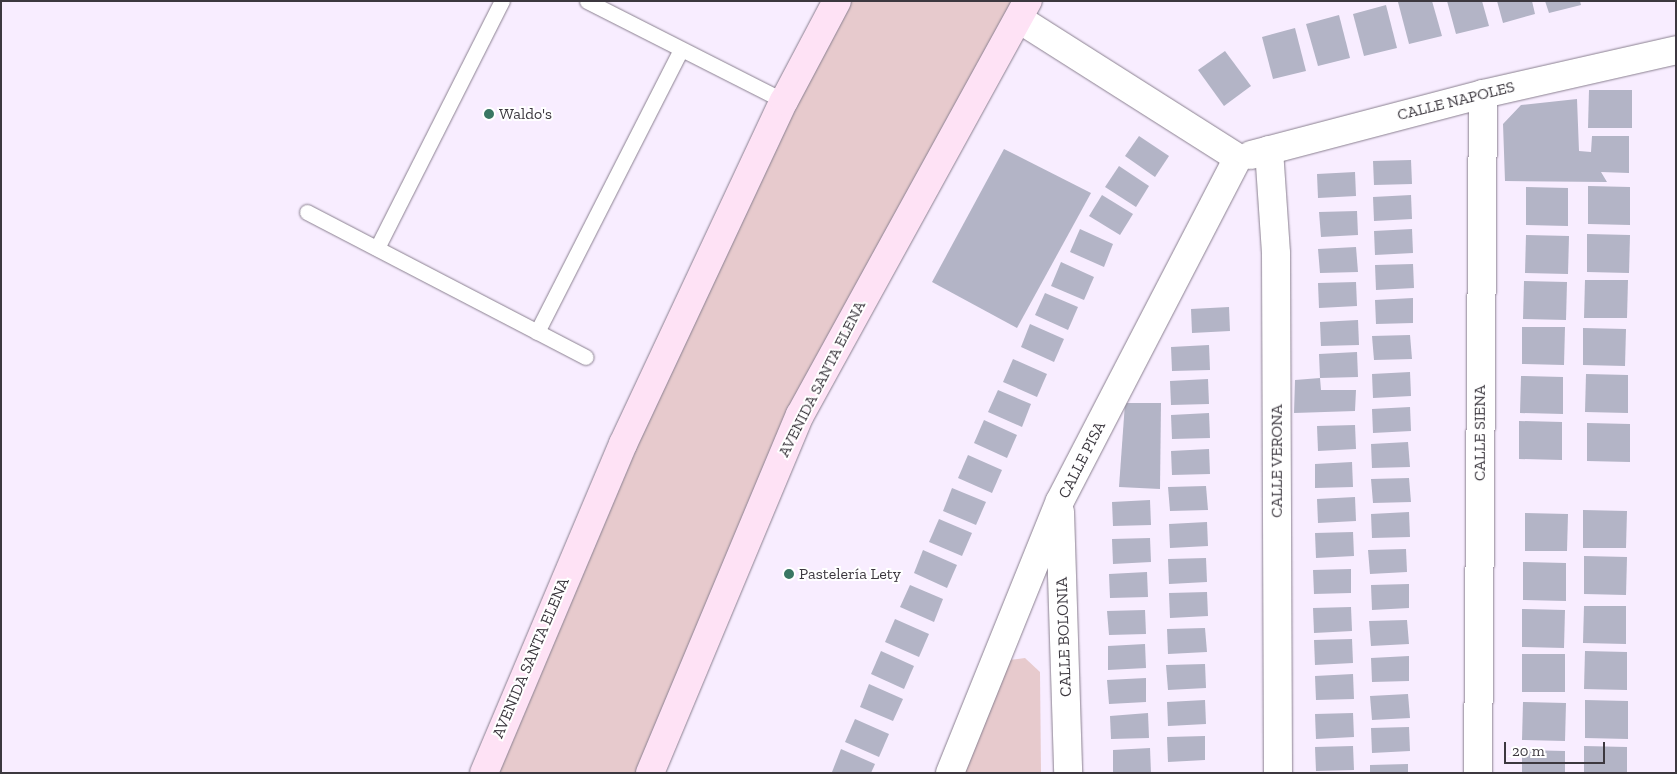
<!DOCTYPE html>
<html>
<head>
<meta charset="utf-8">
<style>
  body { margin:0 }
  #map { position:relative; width:1677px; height:774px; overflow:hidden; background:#f8edff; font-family:"Zilla Slab",serif }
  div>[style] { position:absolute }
  .green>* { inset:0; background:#e7cacd }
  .building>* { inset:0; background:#b3b4c6 }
  .roads { filter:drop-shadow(0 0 1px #8a8090) drop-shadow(0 0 1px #8a8090) }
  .lane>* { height:15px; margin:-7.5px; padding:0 7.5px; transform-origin:7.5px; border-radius:7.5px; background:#fff }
  .street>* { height:28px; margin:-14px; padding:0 14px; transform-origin:14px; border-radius:14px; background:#fff }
  .secondary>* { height:28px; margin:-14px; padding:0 14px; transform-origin:14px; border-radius:14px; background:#fee2f5 }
  .dots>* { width:14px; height:14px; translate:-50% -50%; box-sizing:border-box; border:2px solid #fff; border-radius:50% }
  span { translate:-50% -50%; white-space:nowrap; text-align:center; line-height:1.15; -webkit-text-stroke:4px #fff; paint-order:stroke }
  .street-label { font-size:16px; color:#3c383f }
  .poi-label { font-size:16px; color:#3c383f }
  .left { translate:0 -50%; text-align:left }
  .frame { position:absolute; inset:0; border:2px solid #3c383f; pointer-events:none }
  .scale { position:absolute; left:1504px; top:742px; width:101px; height:22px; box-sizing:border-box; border:2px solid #3c383f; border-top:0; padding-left:6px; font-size:15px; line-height:18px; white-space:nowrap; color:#3c383f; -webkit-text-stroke:4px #fff; paint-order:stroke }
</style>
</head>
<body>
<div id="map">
  <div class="green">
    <i style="clip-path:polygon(837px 1px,1028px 1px,800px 415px,650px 773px,484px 773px)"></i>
    <i style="clip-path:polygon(1025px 658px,1040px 672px,1041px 773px,963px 773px,1009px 660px)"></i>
  </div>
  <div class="building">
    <i style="clip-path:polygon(1432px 1px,1442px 36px,1409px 44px,1398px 2px)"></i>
    <i style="clip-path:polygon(1447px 1px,1482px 1px,1489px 26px,1456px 34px)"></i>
    <i style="clip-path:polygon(1497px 1px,1532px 1px,1535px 14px,1503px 23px)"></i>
    <i style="clip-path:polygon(1545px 1px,1580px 1px,1581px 5px,1549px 13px)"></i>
    <i style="clip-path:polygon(1386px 5px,1397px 48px,1364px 56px,1353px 14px)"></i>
    <i style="clip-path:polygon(1339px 15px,1350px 58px,1318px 66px,1306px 24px)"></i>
    <i style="clip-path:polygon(1295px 28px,1306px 71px,1273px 79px,1262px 37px)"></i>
    <i style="clip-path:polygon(1225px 51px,1251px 86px,1224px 106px,1198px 70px)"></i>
    <i style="clip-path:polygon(1589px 90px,1632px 90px,1632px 128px,1588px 128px)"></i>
    <i style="clip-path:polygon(1577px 99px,1579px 151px,1591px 152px,1592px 136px,1629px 136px,1629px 173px,1601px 172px,1607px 182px,1505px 181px,1503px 124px,1521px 105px)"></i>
    <i style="clip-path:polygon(1139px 136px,1169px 156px,1155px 177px,1125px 156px)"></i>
    <i style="clip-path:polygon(1004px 149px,1091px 193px,1017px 328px,932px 282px)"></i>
    <i style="clip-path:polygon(1411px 160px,1412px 184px,1374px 185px,1373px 161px)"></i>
    <i style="clip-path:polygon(1119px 166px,1149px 186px,1136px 207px,1105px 187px)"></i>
    <i style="clip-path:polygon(1355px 172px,1356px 196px,1318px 198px,1317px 174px)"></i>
    <i style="clip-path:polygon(1588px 186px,1630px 187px,1630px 225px,1588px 224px)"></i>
    <i style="clip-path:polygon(1526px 187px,1568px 188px,1568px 226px,1526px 225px)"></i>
    <i style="clip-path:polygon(1102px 195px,1133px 214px,1120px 235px,1089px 216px)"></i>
    <i style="clip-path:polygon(1411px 195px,1412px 219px,1374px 221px,1373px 197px)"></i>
    <i style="clip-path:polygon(1357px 211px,1358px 235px,1321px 237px,1319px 212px)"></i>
    <i style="clip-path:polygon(1080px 229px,1113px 244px,1104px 267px,1070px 252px)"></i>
    <i style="clip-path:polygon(1412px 229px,1413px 253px,1375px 255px,1374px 231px)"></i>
    <i style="clip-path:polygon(1587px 234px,1630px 235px,1629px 273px,1587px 272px)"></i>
    <i style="clip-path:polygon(1526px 235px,1569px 236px,1568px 274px,1525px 273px)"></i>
    <i style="clip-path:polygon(1356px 247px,1358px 272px,1320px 273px,1318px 249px)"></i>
    <i style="clip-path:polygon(1061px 262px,1094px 277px,1084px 300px,1051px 286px)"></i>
    <i style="clip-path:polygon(1413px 264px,1414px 288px,1376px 290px,1375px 265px)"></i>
    <i style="clip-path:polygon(1585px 280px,1628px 280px,1627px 318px,1584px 318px)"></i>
    <i style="clip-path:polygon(1524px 281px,1567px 282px,1566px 320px,1523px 319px)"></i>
    <i style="clip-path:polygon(1356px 282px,1357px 306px,1319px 308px,1318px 283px)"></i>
    <i style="clip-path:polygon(1045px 293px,1078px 307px,1068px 330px,1035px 315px)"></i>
    <i style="clip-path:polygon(1413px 298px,1413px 323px,1376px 324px,1375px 300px)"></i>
    <i style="clip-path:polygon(1229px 307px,1230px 331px,1192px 333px,1191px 309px)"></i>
    <i style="clip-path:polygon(1358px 320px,1359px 345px,1321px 346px,1320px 322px)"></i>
    <i style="clip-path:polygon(1030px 324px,1064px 339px,1054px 362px,1021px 347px)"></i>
    <i style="clip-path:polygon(1522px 327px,1565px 327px,1564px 365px,1522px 364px)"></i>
    <i style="clip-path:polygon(1583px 328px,1626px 329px,1625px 366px,1583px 365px)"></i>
    <i style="clip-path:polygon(1410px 335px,1412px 359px,1374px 360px,1372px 336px)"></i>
    <i style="clip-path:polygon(1209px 345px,1210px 370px,1172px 371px,1171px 347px)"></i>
    <i style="clip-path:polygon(1357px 352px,1358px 377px,1320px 378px,1319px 354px)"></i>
    <i style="clip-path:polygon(1013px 359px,1047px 374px,1037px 397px,1003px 382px)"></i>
    <i style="clip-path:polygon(1410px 372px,1411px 396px,1373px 398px,1372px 374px)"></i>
    <i style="clip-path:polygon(1586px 374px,1628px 375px,1628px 413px,1585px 412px)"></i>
    <i style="clip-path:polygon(1521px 376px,1563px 377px,1563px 414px,1520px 413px)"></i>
    <i style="clip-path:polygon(1320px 378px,1321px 390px,1356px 390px,1355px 411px,1294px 413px,1295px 380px)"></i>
    <i style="clip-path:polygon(1208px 379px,1209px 404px,1171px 405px,1170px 381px)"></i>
    <i style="clip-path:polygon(998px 390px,1031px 404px,1022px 427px,988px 412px)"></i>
    <i style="clip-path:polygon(1125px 403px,1161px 403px,1160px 489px,1119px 487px)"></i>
    <i style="clip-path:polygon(1410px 407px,1411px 431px,1373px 433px,1372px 409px)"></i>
    <i style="clip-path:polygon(1209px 413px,1210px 438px,1172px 439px,1171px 415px)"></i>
    <i style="clip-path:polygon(984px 420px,1017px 435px,1007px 458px,974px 443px)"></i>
    <i style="clip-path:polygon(1519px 421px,1562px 422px,1562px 460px,1519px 459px)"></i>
    <i style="clip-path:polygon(1587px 423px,1630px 424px,1630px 462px,1587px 461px)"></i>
    <i style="clip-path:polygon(1355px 425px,1356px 449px,1318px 451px,1317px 426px)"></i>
    <i style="clip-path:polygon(1408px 442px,1410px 467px,1372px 468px,1371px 444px)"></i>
    <i style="clip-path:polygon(1209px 449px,1210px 474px,1172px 475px,1171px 451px)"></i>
    <i style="clip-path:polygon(968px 455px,1002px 470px,992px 493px,958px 478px)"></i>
    <i style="clip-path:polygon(1352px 462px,1353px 487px,1315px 488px,1315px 464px)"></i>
    <i style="clip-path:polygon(1409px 478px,1411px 502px,1373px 503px,1371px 479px)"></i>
    <i style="clip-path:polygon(1206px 486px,1208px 510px,1170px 511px,1168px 487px)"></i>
    <i style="clip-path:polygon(952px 488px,986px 502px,976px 525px,943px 511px)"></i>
    <i style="clip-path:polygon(1355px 497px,1356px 521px,1318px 523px,1317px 499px)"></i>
    <i style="clip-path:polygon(1150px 500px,1151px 525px,1113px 526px,1112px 502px)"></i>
    <i style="clip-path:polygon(1583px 510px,1627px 511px,1626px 548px,1583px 548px)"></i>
    <i style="clip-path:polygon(1409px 512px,1410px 537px,1372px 538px,1371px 514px)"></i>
    <i style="clip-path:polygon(1525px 513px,1568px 514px,1567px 551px,1525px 551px)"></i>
    <i style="clip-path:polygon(939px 519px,972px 533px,962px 556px,929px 542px)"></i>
    <i style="clip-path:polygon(1207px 522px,1208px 546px,1170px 548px,1169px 524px)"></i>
    <i style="clip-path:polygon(1353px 532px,1354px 556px,1316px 558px,1315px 533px)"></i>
    <i style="clip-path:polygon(1150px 538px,1151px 562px,1113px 564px,1112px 539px)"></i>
    <i style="clip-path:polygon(1406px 549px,1407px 572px,1370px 574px,1368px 550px)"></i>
    <i style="clip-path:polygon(923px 550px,957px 565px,947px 588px,914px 573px)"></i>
    <i style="clip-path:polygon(1584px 556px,1627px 557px,1626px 595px,1584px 594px)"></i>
    <i style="clip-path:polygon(1206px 558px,1207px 582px,1169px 584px,1168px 559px)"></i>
    <i style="clip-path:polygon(1523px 562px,1566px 563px,1566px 601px,1523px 600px)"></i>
    <i style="clip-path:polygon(1351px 569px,1351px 593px,1314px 594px,1313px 570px)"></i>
    <i style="clip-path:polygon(1147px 572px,1148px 597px,1110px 598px,1109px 574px)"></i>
    <i style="clip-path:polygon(1409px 584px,1409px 608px,1372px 610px,1371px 585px)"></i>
    <i style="clip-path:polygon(910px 585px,943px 599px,934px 622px,900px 607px)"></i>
    <i style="clip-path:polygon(1207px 592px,1208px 616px,1170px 618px,1169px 593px)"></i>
    <i style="clip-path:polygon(1584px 606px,1626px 606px,1626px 644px,1583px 643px)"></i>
    <i style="clip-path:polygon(1351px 607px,1352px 631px,1314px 633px,1313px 608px)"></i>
    <i style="clip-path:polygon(1522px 609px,1565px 610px,1564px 648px,1522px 647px)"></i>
    <i style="clip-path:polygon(1145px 610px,1146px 634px,1109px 635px,1107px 611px)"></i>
    <i style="clip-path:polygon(895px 619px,929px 634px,919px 657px,885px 642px)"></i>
    <i style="clip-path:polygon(1407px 620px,1409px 644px,1371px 646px,1369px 621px)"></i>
    <i style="clip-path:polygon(1205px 628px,1207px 652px,1168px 654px,1167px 629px)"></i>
    <i style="clip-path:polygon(1352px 639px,1353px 663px,1315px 665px,1314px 640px)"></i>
    <i style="clip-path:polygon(1145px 644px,1146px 668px,1108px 670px,1108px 646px)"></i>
    <i style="clip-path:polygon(881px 651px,914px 666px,904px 689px,871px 674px)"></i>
    <i style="clip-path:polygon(1585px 651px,1627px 652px,1627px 690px,1584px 689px)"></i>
    <i style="clip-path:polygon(1522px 654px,1565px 654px,1565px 692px,1522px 692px)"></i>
    <i style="clip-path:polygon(1409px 656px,1409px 681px,1372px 682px,1371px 658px)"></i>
    <i style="clip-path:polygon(1205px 664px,1206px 688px,1168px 690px,1166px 665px)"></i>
    <i style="clip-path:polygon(1353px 674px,1354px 699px,1316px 700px,1315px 676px)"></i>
    <i style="clip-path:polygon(1146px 678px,1146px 702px,1109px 704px,1107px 680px)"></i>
    <i style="clip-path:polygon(869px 684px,903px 699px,893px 721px,860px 707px)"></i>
    <i style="clip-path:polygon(1408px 694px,1410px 718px,1372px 720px,1370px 696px)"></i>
    <i style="clip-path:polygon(1205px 700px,1206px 724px,1168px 726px,1167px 702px)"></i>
    <i style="clip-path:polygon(1585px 700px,1628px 701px,1628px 739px,1585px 738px)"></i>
    <i style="clip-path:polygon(1523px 702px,1566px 703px,1565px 741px,1522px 740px)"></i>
    <i style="clip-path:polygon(1148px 713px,1149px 738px,1111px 739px,1110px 716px)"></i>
    <i style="clip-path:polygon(1353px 713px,1354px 737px,1316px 739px,1315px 714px)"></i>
    <i style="clip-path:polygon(855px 719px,889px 734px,879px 757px,845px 742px)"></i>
    <i style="clip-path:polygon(1409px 727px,1410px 751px,1372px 753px,1371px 728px)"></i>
    <i style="clip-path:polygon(1205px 736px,1205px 760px,1168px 762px,1167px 737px)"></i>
    <i style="clip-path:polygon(1353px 746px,1354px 770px,1316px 771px,1315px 747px)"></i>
    <i style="clip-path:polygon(1584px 746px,1627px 747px,1627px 773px,1584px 773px)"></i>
    <i style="clip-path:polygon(1150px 748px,1151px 773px,1113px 773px,1113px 750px)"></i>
    <i style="clip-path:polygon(841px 749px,875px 764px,871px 773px,832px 772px)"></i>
    <i style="clip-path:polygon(1522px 750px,1565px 751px,1565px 773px,1522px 773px)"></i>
    <i style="clip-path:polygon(1408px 764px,1408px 773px,1370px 773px,1370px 765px)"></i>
  </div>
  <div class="roads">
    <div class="lane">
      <i style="left:587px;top:1px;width:221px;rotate:26.9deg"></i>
      <i style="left:307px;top:212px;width:314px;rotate:27.5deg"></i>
      <i style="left:377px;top:248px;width:277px;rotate:-63.2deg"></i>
      <i style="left:537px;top:332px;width:315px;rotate:-63deg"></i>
    </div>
    <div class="street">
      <i style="left:1019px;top:19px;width:259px;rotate:32.4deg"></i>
      <i style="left:1269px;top:150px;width:104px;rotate:86.1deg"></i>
      <i style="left:1276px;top:254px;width:519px;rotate:89.78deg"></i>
      <i style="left:1251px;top:155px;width:240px;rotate:-14.7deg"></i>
      <i style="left:1483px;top:94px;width:198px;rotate:-12.8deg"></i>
      <i style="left:1060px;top:512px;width:261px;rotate:88.2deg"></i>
      <i style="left:950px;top:773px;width:293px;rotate:-68deg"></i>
      <i style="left:1060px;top:501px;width:386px;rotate:-62.6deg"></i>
      <i style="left:1478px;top:773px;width:679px;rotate:-89.58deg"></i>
    </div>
    <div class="secondary">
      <i style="left:484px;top:773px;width:357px;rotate:-67.1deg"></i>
      <i style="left:623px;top:444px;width:379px;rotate:-64.9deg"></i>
      <i style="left:784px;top:101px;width:113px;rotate:-62.1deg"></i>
      <i style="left:650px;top:773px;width:388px;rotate:-67.3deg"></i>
      <i style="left:800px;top:415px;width:473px;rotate:-61.2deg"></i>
    </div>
  </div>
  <div class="dots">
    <i style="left:489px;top:114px;background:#397763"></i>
    <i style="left:789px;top:574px;background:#397763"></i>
  </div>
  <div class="street-label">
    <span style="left:1456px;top:101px;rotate:-14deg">CALLE NAPOLES</span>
    <span style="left:822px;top:379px;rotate:-63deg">AVENIDA SANTA ELENA</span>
    <span style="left:1480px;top:433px;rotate:-90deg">CALLE SIENA</span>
    <span style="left:1082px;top:460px;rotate:-63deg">CALLE PISA</span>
    <span style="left:1277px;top:461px;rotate:-90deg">CALLE VERONA</span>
    <span style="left:1064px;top:637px;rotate:-92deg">CALLE BOLONIA</span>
    <span style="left:531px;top:658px;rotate:-67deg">AVENIDA SANTA ELENA</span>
  </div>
  <div class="poi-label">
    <span class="left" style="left:499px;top:114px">Waldo's</span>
    <span class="left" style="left:799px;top:574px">Pastelería Lety</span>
  </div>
  <div class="frame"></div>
  <div class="scale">20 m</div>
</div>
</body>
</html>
